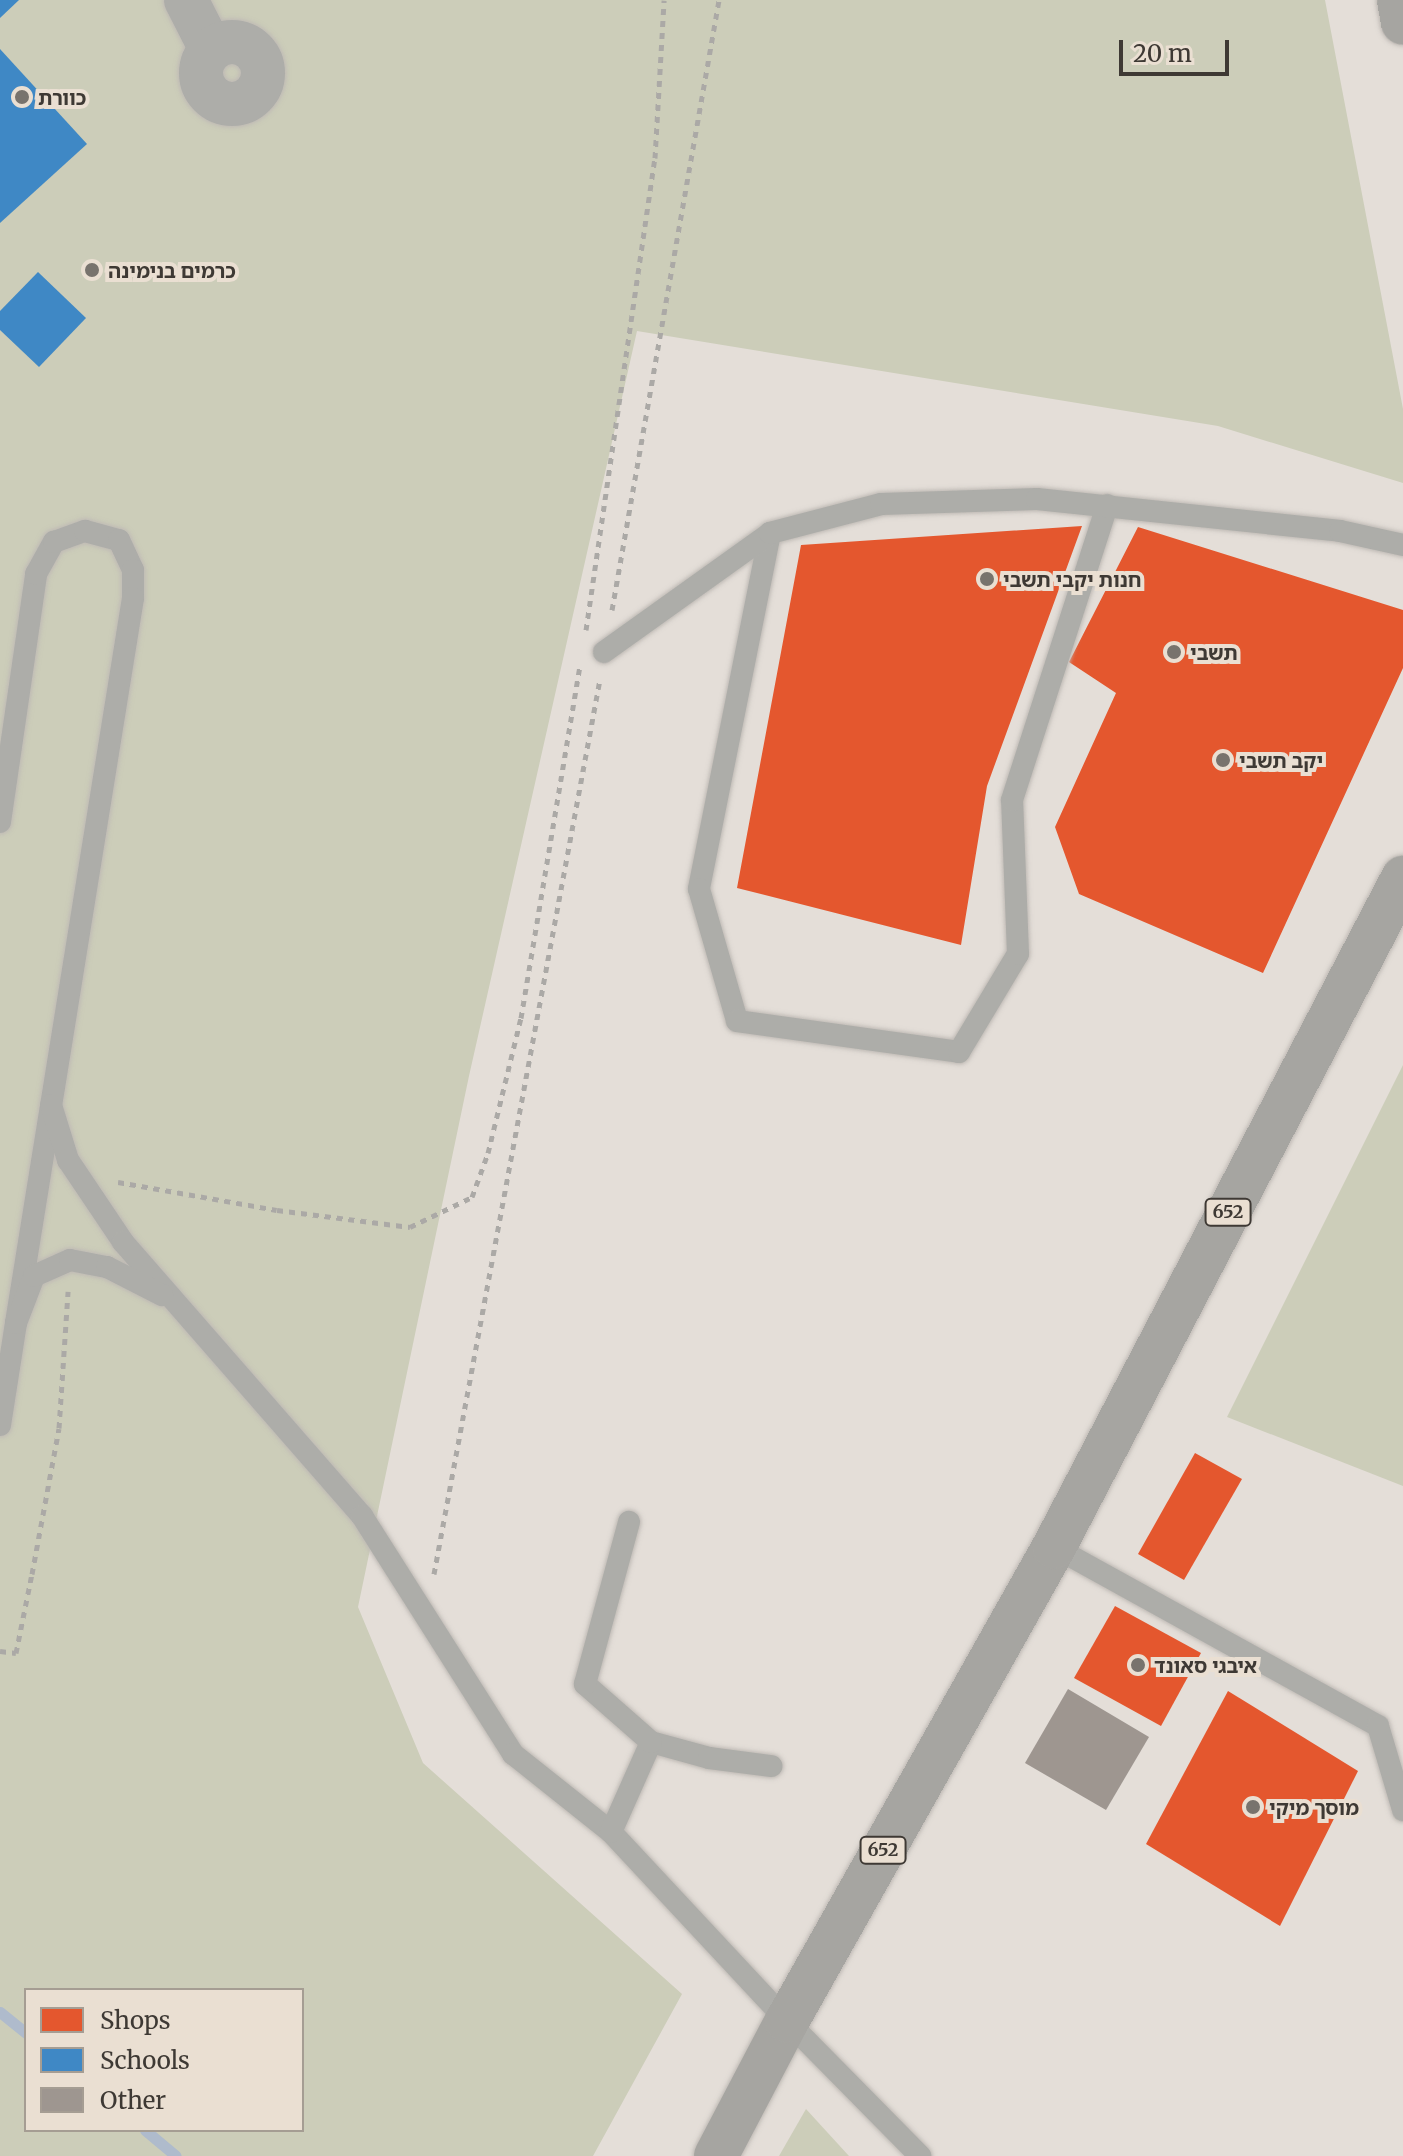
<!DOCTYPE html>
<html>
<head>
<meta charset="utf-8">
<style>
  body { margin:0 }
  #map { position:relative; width:1403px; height:2156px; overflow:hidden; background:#e4ded8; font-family:Merriweather,"Noto Sans Hebrew",serif }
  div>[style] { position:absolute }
  .green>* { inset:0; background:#cccdb9 }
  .shops>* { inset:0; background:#e4572e }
  .schools>* { inset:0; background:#3f88c5 }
  .stream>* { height:11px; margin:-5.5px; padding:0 5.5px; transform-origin:5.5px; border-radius:5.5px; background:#afbbcc }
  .building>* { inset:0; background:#9e9690 }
  .path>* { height:5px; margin-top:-2.5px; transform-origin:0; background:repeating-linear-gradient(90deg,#aba9a6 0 6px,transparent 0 12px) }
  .roads { filter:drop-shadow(0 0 2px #bfbab5) drop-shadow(0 0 2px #bfbab5) }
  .service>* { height:22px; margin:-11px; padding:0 11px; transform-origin:11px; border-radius:11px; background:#adada9 }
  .minor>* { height:44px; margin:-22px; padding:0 22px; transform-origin:22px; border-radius:22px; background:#adada9 }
  .minor>.ring { margin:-22px; padding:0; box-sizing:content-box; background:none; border:44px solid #adada9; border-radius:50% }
  .primary>* { height:44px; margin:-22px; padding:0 22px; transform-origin:22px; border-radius:22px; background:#a6a5a1 }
  .dots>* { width:22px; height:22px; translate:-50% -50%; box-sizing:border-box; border:4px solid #eadfd2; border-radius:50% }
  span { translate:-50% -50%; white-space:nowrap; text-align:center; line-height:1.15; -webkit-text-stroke:8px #eadfd2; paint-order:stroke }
  .shield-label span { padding:2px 6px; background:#eadfd2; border:2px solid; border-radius:6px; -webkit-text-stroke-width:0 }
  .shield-label { font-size:18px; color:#3e3934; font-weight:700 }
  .poi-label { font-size:20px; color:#3e3934; font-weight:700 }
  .left { translate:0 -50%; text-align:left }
  .legend { position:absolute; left:24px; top:1988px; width:280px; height:144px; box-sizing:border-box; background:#eadfd2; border:2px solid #a59d93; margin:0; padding:10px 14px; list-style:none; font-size:24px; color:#3e3934 }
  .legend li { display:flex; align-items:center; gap:16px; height:40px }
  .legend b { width:40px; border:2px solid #a59d93 }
  .scale { position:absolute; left:1119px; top:40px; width:110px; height:36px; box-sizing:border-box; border:4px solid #3e3934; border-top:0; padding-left:10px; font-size:24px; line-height:28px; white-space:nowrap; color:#3e3934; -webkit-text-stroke:6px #eadfd2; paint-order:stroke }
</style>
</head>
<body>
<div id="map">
  <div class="green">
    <i style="clip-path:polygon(evenodd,0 0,1325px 0,1403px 409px,1403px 483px,1218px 426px,637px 331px,469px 1076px,358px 1607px,423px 1763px,682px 1994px,593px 2156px,0 2156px,0 0,26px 1990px,302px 1990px,302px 2130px,26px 2130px,26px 1990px)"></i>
    <i style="clip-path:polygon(1403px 1065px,1403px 1486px,1227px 1417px)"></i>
    <i style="clip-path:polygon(806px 2109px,849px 2156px,779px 2156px)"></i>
  </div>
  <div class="shops">
    <i style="clip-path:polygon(1082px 526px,987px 786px,961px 945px,737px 888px,801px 545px)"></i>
    <i style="clip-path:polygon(1138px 527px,1403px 610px,1403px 668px,1263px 973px,1079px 894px,1055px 827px,1116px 693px,1069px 662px)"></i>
    <i style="clip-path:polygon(1195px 1453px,1242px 1479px,1184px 1580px,1138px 1554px)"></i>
    <i style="clip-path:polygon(1115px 1606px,1201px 1653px,1161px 1726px,1074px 1678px)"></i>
    <i style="clip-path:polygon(1228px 1691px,1358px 1771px,1280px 1926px,1146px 1844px)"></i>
  </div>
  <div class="schools">
    <i style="clip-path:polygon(0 0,19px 0,0 18px)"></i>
    <i style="clip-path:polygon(0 49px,87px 144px,0 223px)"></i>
    <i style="clip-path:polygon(38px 272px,86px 318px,39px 367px,0 330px,0 311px)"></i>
  </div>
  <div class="stream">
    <i style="left:0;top:2012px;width:33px;rotate:39deg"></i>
    <i style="left:145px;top:2130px;width:40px;rotate:40deg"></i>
  </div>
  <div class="building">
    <i style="clip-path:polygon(1068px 1689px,1149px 1737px,1106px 1810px,1025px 1763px)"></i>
  </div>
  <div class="path">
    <i style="left:612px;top:610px;width:619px;rotate:-80.05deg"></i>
    <i style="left:586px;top:630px;width:477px;rotate:-81.7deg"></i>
    <i style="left:655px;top:158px;width:158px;rotate:-86.7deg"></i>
    <i style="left:118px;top:1182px;width:161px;rotate:10deg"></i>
    <i style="left:277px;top:1210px;width:134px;rotate:7.3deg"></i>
    <i style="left:410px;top:1227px;width:69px;rotate:-25.8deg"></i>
    <i style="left:472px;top:1197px;width:47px;rotate:-70deg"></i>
    <i style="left:488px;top:1153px;width:139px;rotate:-76.3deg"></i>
    <i style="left:521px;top:1018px;width:356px;rotate:-80.5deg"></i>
    <i style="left:434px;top:1574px;width:910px;rotate:-79.49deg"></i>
    <i style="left:0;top:1651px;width:16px;rotate:7deg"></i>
    <i style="left:16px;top:1653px;width:81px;rotate:-78.6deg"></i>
    <i style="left:32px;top:1574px;width:148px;rotate:-79.5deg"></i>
    <i style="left:59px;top:1428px;width:137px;rotate:-86.2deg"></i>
  </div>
  <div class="roads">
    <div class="service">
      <i style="left:770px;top:533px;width:363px;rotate:101.3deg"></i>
      <i style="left:699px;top:889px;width:137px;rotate:73.9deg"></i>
      <i style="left:737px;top:1021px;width:224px;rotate:7.9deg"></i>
      <i style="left:959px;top:1052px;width:114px;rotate:-59deg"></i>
      <i style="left:1018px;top:954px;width:154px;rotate:-92.2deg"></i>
      <i style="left:1012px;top:800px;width:310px;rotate:-72.1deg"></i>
      <i style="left:604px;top:652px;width:204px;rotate:-35.6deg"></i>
      <i style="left:770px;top:533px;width:115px;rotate:-14.6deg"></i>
      <i style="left:881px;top:504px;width:156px;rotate:-1.8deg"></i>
      <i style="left:1037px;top:499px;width:305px;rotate:6deg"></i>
      <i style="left:1340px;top:531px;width:65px;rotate:12.5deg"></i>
      <i style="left:0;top:822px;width:251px;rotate:-81.7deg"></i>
      <i style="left:36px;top:574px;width:37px;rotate:-61deg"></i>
      <i style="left:54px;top:542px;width:33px;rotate:-20deg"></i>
      <i style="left:85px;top:531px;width:35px;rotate:15deg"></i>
      <i style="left:119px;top:540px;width:33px;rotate:65deg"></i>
      <i style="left:133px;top:570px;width:28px;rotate:90deg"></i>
      <i style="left:133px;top:598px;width:734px;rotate:99.17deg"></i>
      <i style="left:51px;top:1105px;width:58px;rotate:72.8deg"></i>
      <i style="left:68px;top:1160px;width:99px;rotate:56.1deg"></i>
      <i style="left:123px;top:1242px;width:364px;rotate:48.9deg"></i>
      <i style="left:362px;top:1516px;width:282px;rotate:57.6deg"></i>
      <i style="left:513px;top:1754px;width:125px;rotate:38.5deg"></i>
      <i style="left:611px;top:1832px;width:258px;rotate:47deg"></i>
      <i style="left:787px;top:2021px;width:190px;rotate:45.4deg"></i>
      <i style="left:0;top:1425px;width:103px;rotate:-81.1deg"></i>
      <i style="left:16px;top:1323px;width:50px;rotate:-69deg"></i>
      <i style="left:34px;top:1276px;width:39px;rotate:-24deg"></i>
      <i style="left:70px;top:1260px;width:38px;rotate:11deg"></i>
      <i style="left:107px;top:1267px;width:62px;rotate:27deg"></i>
      <i style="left:1054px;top:1547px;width:370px;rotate:28.9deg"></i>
      <i style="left:1378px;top:1726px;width:88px;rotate:73.4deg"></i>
      <i style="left:651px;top:1742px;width:60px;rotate:15.4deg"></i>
      <i style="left:709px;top:1758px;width:63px;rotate:7.4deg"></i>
      <i style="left:611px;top:1832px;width:98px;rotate:-66deg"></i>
      <i style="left:651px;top:1742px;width:88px;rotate:-138.7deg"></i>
      <i style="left:585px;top:1684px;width:168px;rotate:-74.8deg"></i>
    </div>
    <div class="minor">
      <i style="left:186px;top:0;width:55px;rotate:63deg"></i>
      <i class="ring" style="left:201px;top:42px;width:18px;height:18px"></i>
    </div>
    <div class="primary">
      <i style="left:1399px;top:0;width:23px;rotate:80deg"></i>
      <i style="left:716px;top:2156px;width:153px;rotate:-62.3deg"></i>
      <i style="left:787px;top:2021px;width:544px;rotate:-60.61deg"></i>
      <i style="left:1054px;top:1547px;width:755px;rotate:-62.45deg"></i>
    </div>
  </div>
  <div class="dots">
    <i style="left:22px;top:97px;background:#78736d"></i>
    <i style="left:92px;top:270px;background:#78736d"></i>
    <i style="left:987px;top:579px;background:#78736d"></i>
    <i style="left:1174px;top:652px;background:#78736d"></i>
    <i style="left:1223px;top:760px;background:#78736d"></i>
    <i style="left:1138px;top:1665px;background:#78736d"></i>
    <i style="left:1253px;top:1807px;background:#78736d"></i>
  </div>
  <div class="shield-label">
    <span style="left:1228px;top:1212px">652</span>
    <span style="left:883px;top:1850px">652</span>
  </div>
  <div class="poi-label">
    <span class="left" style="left:38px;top:97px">כוורת</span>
    <span class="left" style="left:108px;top:270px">כרמים בנימינה</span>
    <span class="left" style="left:1003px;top:579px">חנות יקבי תשבי</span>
    <span class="left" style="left:1190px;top:652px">תשבי</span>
    <span class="left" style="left:1239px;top:760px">יקב תשבי</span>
    <span class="left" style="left:1154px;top:1665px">איבגי סאונד</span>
    <span class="left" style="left:1269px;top:1807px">מוסך מיקי</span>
  </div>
  <ul class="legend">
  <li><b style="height:22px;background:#e4572e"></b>Shops</li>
  <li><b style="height:22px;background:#3f88c5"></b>Schools</li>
  <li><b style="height:22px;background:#9e9690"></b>Other</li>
  </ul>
  <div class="scale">20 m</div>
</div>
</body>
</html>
